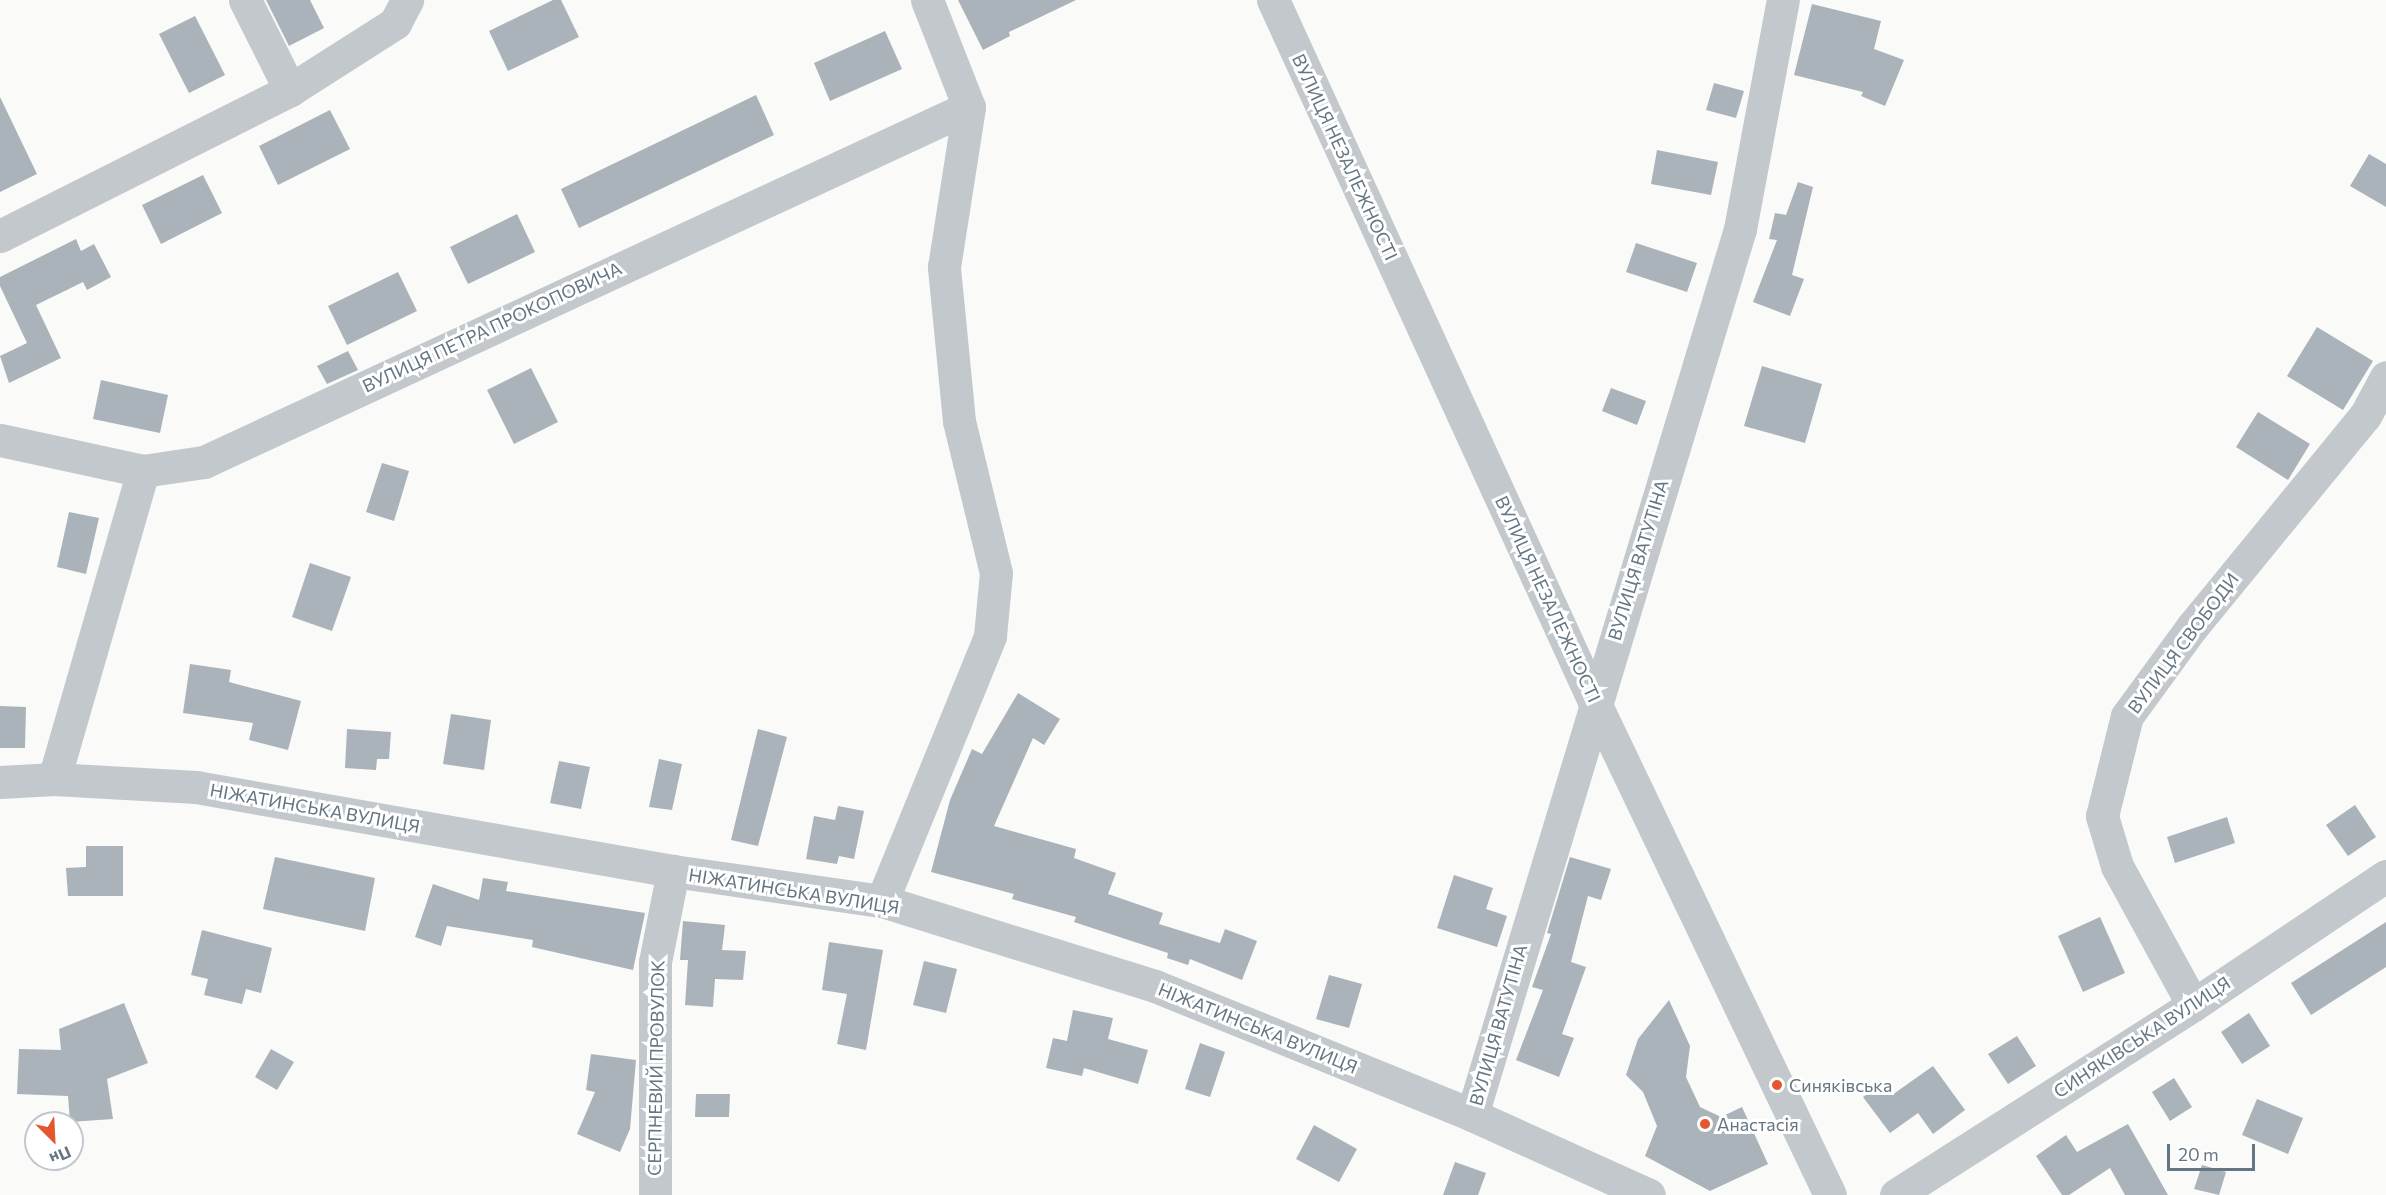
<!DOCTYPE html>
<html>
<head>
<meta charset="utf-8">
<style>
  body { margin:0 }
  #map { position:relative; width:2386px; height:1195px; overflow:hidden; background:#fafaf8; font-family:Commissioner,sans-serif }
  div>[style] { position:absolute }
  .building>* { inset:0; background:#aab3b9 }
  .minor>* { height:33px; margin:-16.5px; padding:0 16.5px; transform-origin:16.5px; border-radius:16.5px; background:#c3c8cc }
  .dots>* { width:16px; height:16px; translate:-50% -50%; box-sizing:border-box; border:3px solid #fff; border-radius:50% }
  span { translate:-50% -50%; white-space:nowrap; text-align:center; line-height:1.15; -webkit-text-stroke:6px #fff; paint-order:stroke }
  .street-label { font-size:18px; color:#657683 }
  .poi-label { font-size:18px; color:#657683 }
  .left { translate:0 -50%; text-align:left }
  .north { position:absolute; left:24px; top:1111px; width:60px; height:60px; box-sizing:border-box; background:#fff; border:2px solid #c1c8cd; border-radius:50%; rotate:156deg; font-size:16px; font-weight:700; line-height:24px; text-align:center; color:#657683 }
  .north::after { content:''; display:block; margin:auto; width:21px; height:27px; background:#e4572e; clip-path:polygon(50% 0,100% 100%,50% 72%,0 100%) }
  .scale { position:absolute; left:2167px; top:1144px; width:88px; height:27px; box-sizing:border-box; border:3px solid #657683; border-top:0; padding-left:8px; font-size:18px; line-height:21px; white-space:nowrap; color:#657683; -webkit-text-stroke:4px #fff; paint-order:stroke }
</style>
</head>
<body>
<div id="map">
  <div class="building">
    <i style="clip-path:polygon(266px 0,310px 0,324px 28px,289px 46px)"></i>
    <i style="clip-path:polygon(553px 0,561px 0,579px 37px,508px 71px,489px 31px)"></i>
    <i style="clip-path:polygon(958px 0,1076px 0,1009px 32px,1010px 36px,983px 50px)"></i>
    <i style="clip-path:polygon(1812px 4px,1881px 21px,1874px 49px,1904px 60px,1885px 106px,1861px 96px,1863px 92px,1794px 75px)"></i>
    <i style="clip-path:polygon(195px 16px,225px 75px,189px 93px,159px 34px)"></i>
    <i style="clip-path:polygon(885px 31px,902px 69px,830px 101px,814px 63px)"></i>
    <i style="clip-path:polygon(1714px 83px,1744px 91px,1736px 118px,1706px 110px)"></i>
    <i style="clip-path:polygon(756px 95px,774px 135px,579px 228px,561px 189px)"></i>
    <i style="clip-path:polygon(0 97px,37px 174px,0 192px)"></i>
    <i style="clip-path:polygon(330px 110px,350px 149px,278px 185px,259px 146px)"></i>
    <i style="clip-path:polygon(1657px 150px,1718px 162px,1711px 195px,1651px 184px)"></i>
    <i style="clip-path:polygon(2369px 154px,2386px 164px,2386px 207px,2350px 186px)"></i>
    <i style="clip-path:polygon(203px 175px,222px 213px,161px 244px,142px 205px)"></i>
    <i style="clip-path:polygon(1798px 182px,1813px 187px,1792px 275px,1804px 279px,1790px 316px,1753px 302px,1777px 240px,1769px 239px,1775px 213px,1786px 215px)"></i>
    <i style="clip-path:polygon(517px 214px,535px 252px,468px 284px,450px 247px)"></i>
    <i style="clip-path:polygon(76px 239px,81px 251px,94px 244px,111px 277px,87px 290px,83px 282px,36px 305px,61px 358px,9px 383px,0 356px,27px 343px,0 286px,0 277px)"></i>
    <i style="clip-path:polygon(1636px 243px,1697px 263px,1687px 292px,1626px 272px)"></i>
    <i style="clip-path:polygon(398px 272px,417px 311px,347px 345px,328px 306px)"></i>
    <i style="clip-path:polygon(2317px 327px,2373px 361px,2343px 410px,2287px 376px)"></i>
    <i style="clip-path:polygon(348px 351px,358px 370px,327px 384px,317px 366px)"></i>
    <i style="clip-path:polygon(1762px 366px,1822px 384px,1805px 443px,1744px 426px)"></i>
    <i style="clip-path:polygon(531px 368px,558px 422px,514px 444px,487px 390px)"></i>
    <i style="clip-path:polygon(101px 380px,168px 395px,160px 433px,93px 419px)"></i>
    <i style="clip-path:polygon(1611px 388px,1646px 401px,1637px 425px,1602px 411px)"></i>
    <i style="clip-path:polygon(2258px 412px,2310px 444px,2288px 480px,2236px 447px)"></i>
    <i style="clip-path:polygon(382px 463px,409px 471px,394px 521px,366px 512px)"></i>
    <i style="clip-path:polygon(69px 512px,99px 518px,86px 574px,57px 567px)"></i>
    <i style="clip-path:polygon(310px 563px,351px 577px,332px 631px,292px 617px)"></i>
    <i style="clip-path:polygon(190px 664px,231px 670px,229px 682px,301px 701px,288px 750px,249px 740px,253px 723px,183px 713px)"></i>
    <i style="clip-path:polygon(1018px 693px,1060px 719px,1044px 745px,1033px 738px,994px 826px,1076px 849px,1074px 858px,1116px 873px,1108px 894px,1163px 913px,1159px 924px,1220px 943px,1225px 929px,1257px 941px,1242px 980px,1190px 959px,1188px 965px,1167px 958px,1168px 953px,1074px 922px,1076px 917px,1012px 899px,1014px 894px,931px 872px,950px 800px,972px 749px,982px 754px)"></i>
    <i style="clip-path:polygon(0 706px,26px 707px,25px 748px,0 748px)"></i>
    <i style="clip-path:polygon(451px 714px,491px 720px,484px 770px,443px 764px)"></i>
    <i style="clip-path:polygon(347px 729px,391px 732px,389px 759px,377px 759px,376px 770px,345px 768px)"></i>
    <i style="clip-path:polygon(758px 729px,787px 737px,758px 846px,731px 840px)"></i>
    <i style="clip-path:polygon(659px 759px,682px 764px,672px 810px,649px 807px)"></i>
    <i style="clip-path:polygon(559px 761px,590px 767px,581px 809px,550px 803px)"></i>
    <i style="clip-path:polygon(2355px 805px,2376px 837px,2348px 856px,2326px 825px)"></i>
    <i style="clip-path:polygon(838px 806px,864px 811px,854px 859px,839px 856px,837px 864px,806px 859px,814px 816px,835px 820px)"></i>
    <i style="clip-path:polygon(2227px 817px,2235px 843px,2175px 863px,2167px 837px)"></i>
    <i style="clip-path:polygon(86px 846px,123px 846px,123px 896px,68px 896px,66px 868px,86px 867px)"></i>
    <i style="clip-path:polygon(275px 857px,375px 878px,365px 931px,263px 909px)"></i>
    <i style="clip-path:polygon(1570px 857px,1611px 869px,1601px 900px,1588px 896px,1571px 962px,1586px 967px,1562px 1034px,1574px 1038px,1559px 1077px,1516px 1060px,1543px 990px,1532px 987px,1551px 934px,1547px 933px)"></i>
    <i style="clip-path:polygon(1454px 875px,1493px 888px,1486px 909px,1507px 916px,1497px 947px,1437px 928px)"></i>
    <i style="clip-path:polygon(483px 878px,508px 882px,506px 891px,645px 913px,633px 970px,532px 947px,533px 940px,447px 926px,441px 946px,415px 937px,433px 884px,479px 900px)"></i>
    <i style="clip-path:polygon(2100px 917px,2125px 973px,2083px 992px,2058px 936px)"></i>
    <i style="clip-path:polygon(683px 921px,725px 925px,722px 950px,746px 951px,743px 980px,715px 979px,713px 1007px,685px 1005px,688px 960px,680px 960px)"></i>
    <i style="clip-path:polygon(2386px 922px,2386px 967px,2311px 1015px,2291px 983px)"></i>
    <i style="clip-path:polygon(202px 930px,272px 948px,261px 993px,246px 989px,242px 1004px,204px 995px,208px 979px,191px 975px)"></i>
    <i style="clip-path:polygon(829px 942px,883px 950px,866px 1050px,837px 1044px,847px 994px,822px 990px)"></i>
    <i style="clip-path:polygon(924px 961px,957px 969px,946px 1013px,913px 1005px)"></i>
    <i style="clip-path:polygon(1329px 975px,1362px 984px,1349px 1028px,1316px 1019px)"></i>
    <i style="clip-path:polygon(1669px 1000px,1690px 1046px,1686px 1077px,1700px 1107px,1721px 1117px,1742px 1107px,1768px 1164px,1710px 1191px,1645px 1156px,1657px 1126px,1643px 1092px,1626px 1075px,1638px 1039px)"></i>
    <i style="clip-path:polygon(124px 1003px,148px 1063px,107px 1079px,113px 1119px,70px 1122px,68px 1096px,17px 1094px,19px 1049px,61px 1050px,59px 1029px)"></i>
    <i style="clip-path:polygon(1073px 1010px,1113px 1018px,1108px 1039px,1148px 1050px,1138px 1084px,1084px 1068px,1082px 1076px,1046px 1068px,1053px 1038px,1067px 1041px)"></i>
    <i style="clip-path:polygon(2249px 1013px,2270px 1046px,2242px 1064px,2221px 1032px)"></i>
    <i style="clip-path:polygon(2017px 1036px,2036px 1066px,2008px 1084px,1988px 1054px)"></i>
    <i style="clip-path:polygon(1200px 1043px,1225px 1052px,1210px 1097px,1185px 1089px)"></i>
    <i style="clip-path:polygon(271px 1049px,294px 1062px,277px 1090px,255px 1077px)"></i>
    <i style="clip-path:polygon(591px 1054px,636px 1060px,630px 1129px,620px 1152px,577px 1134px,595px 1092px,586px 1090px)"></i>
    <i style="clip-path:polygon(1933px 1066px,1965px 1110px,1933px 1134px,1918px 1113px,1890px 1133px,1863px 1097px,1883px 1083px,1892px 1095px)"></i>
    <i style="clip-path:polygon(2174px 1078px,2192px 1107px,2170px 1121px,2152px 1092px)"></i>
    <i style="clip-path:polygon(696px 1094px,730px 1094px,729px 1117px,695px 1117px)"></i>
    <i style="clip-path:polygon(2257px 1099px,2303px 1118px,2288px 1154px,2242px 1135px)"></i>
    <i style="clip-path:polygon(2128px 1124px,2168px 1195px,2125px 1195px,2110px 1168px,2069px 1195px,2062px 1195px,2036px 1156px,2066px 1135px,2077px 1152px)"></i>
    <i style="clip-path:polygon(1314px 1125px,1357px 1149px,1339px 1182px,1296px 1159px)"></i>
    <i style="clip-path:polygon(1455px 1162px,1486px 1173px,1478px 1195px,1443px 1195px)"></i>
    <i style="clip-path:polygon(2202px 1165px,2226px 1172px,2219px 1195px,2194px 1189px)"></i>
  </div>
  <div class="minor">
    <i style="left:245px;top:0;width:101px;rotate:63.4deg"></i>
    <i style="left:927px;top:0;width:115px;rotate:68.6deg"></i>
    <i style="left:1273px;top:0;width:771px;rotate:65.4deg"></i>
    <i style="left:1594px;top:701px;width:547px;rotate:64.46deg"></i>
    <i style="left:0;top:236px;width:325px;rotate:-26.7deg"></i>
    <i style="left:290px;top:90px;width:125px;rotate:-32.5deg"></i>
    <i style="left:395px;top:23px;width:26px;rotate:-62deg"></i>
    <i style="left:0;top:440px;width:146px;rotate:12.2deg"></i>
    <i style="left:143px;top:471px;width:62px;rotate:-8.4deg"></i>
    <i style="left:204px;top:462px;width:843px;rotate:-24.89deg"></i>
    <i style="left:54px;top:779px;width:321px;rotate:-73.9deg"></i>
    <i style="left:0;top:782px;width:54px;rotate:-3.2deg"></i>
    <i style="left:54px;top:779px;width:142px;rotate:3.2deg"></i>
    <i style="left:196px;top:787px;width:484px;rotate:10deg"></i>
    <i style="left:673px;top:871px;width:211px;rotate:8.2deg"></i>
    <i style="left:882px;top:901px;width:286px;rotate:17.3deg"></i>
    <i style="left:1155px;top:986px;width:342px;rotate:22.1deg"></i>
    <i style="left:1472px;top:1115px;width:194px;rotate:24.3deg"></i>
    <i style="left:882px;top:901px;width:286px;rotate:-67.8deg"></i>
    <i style="left:990px;top:636px;width:63px;rotate:-84.6deg"></i>
    <i style="left:996px;top:573px;width:156px;rotate:-103.7deg"></i>
    <i style="left:959px;top:421px;width:155px;rotate:-95.6deg"></i>
    <i style="left:944px;top:267px;width:162px;rotate:-81.1deg"></i>
    <i style="left:2193px;top:1005px;width:158px;rotate:-118.7deg"></i>
    <i style="left:2117px;top:866px;width:52px;rotate:-106.7deg"></i>
    <i style="left:2102px;top:816px;width:103px;rotate:-76deg"></i>
    <i style="left:2127px;top:716px;width:110px;rotate:-53.9deg"></i>
    <i style="left:2192px;top:627px;width:273px;rotate:-50.7deg"></i>
    <i style="left:2365px;top:416px;width:44px;rotate:-61.7deg"></i>
    <i style="left:1472px;top:1115px;width:926px;rotate:-73.17deg"></i>
    <i style="left:1740px;top:229px;width:233px;rotate:-79.4deg"></i>
    <i style="left:655px;top:1195px;width:233px;rotate:-90deg"></i>
    <i style="left:655px;top:962px;width:93px;rotate:-78.8deg"></i>
    <i style="left:1896px;top:1195px;width:353px;rotate:-32.6deg"></i>
    <i style="left:2193px;top:1005px;width:232px;rotate:-33.8deg"></i>
  </div>
  <div class="dots">
    <i style="left:1777px;top:1085px;background:#e4572e"></i>
    <i style="left:1705px;top:1124px;background:#e4572e"></i>
  </div>
  <div class="street-label">
    <span style="left:1345px;top:157px;rotate:65deg">ВУЛИЦЯ НЕЗАЛЕЖНОСТІ</span>
    <span style="left:492px;top:327px;rotate:-25deg">ВУЛИЦЯ ПЕТРА ПРОКОПОВИЧА</span>
    <span style="left:1638px;top:560px;rotate:-73deg">ВУЛИЦЯ ВАТУТІНА</span>
    <span style="left:1548px;top:599px;rotate:65deg">ВУЛИЦЯ НЕЗАЛЕЖНОСТІ</span>
    <span style="left:2183px;top:643px;rotate:-53deg">ВУЛИЦЯ СВОБОДИ</span>
    <span style="left:315px;top:808px;rotate:10deg">НІЖАТИНСЬКА ВУЛИЦЯ</span>
    <span style="left:794px;top:891px;rotate:9deg">НІЖАТИНСЬКА ВУЛИЦЯ</span>
    <span style="left:1498px;top:1025px;rotate:-74deg">ВУЛИЦЯ ВАТУТІНА</span>
    <span style="left:1258px;top:1028px;rotate:22deg">НІЖАТИНСЬКА ВУЛИЦЯ</span>
    <span style="left:2142px;top:1037px;rotate:-33deg">СИНЯКІВСЬКА ВУЛИЦЯ</span>
    <span style="left:656px;top:1068px;rotate:-89deg">СЕРПНЕВИЙ ПРОВУЛОК</span>
  </div>
  <div class="poi-label">
    <span class="left" style="left:1789px;top:1085px">Синяківська</span>
    <span class="left" style="left:1717px;top:1124px">Анастасія</span>
  </div>
  <div class="north">Пн</div>
  <div class="scale">20 m</div>
</div>
</body>
</html>
